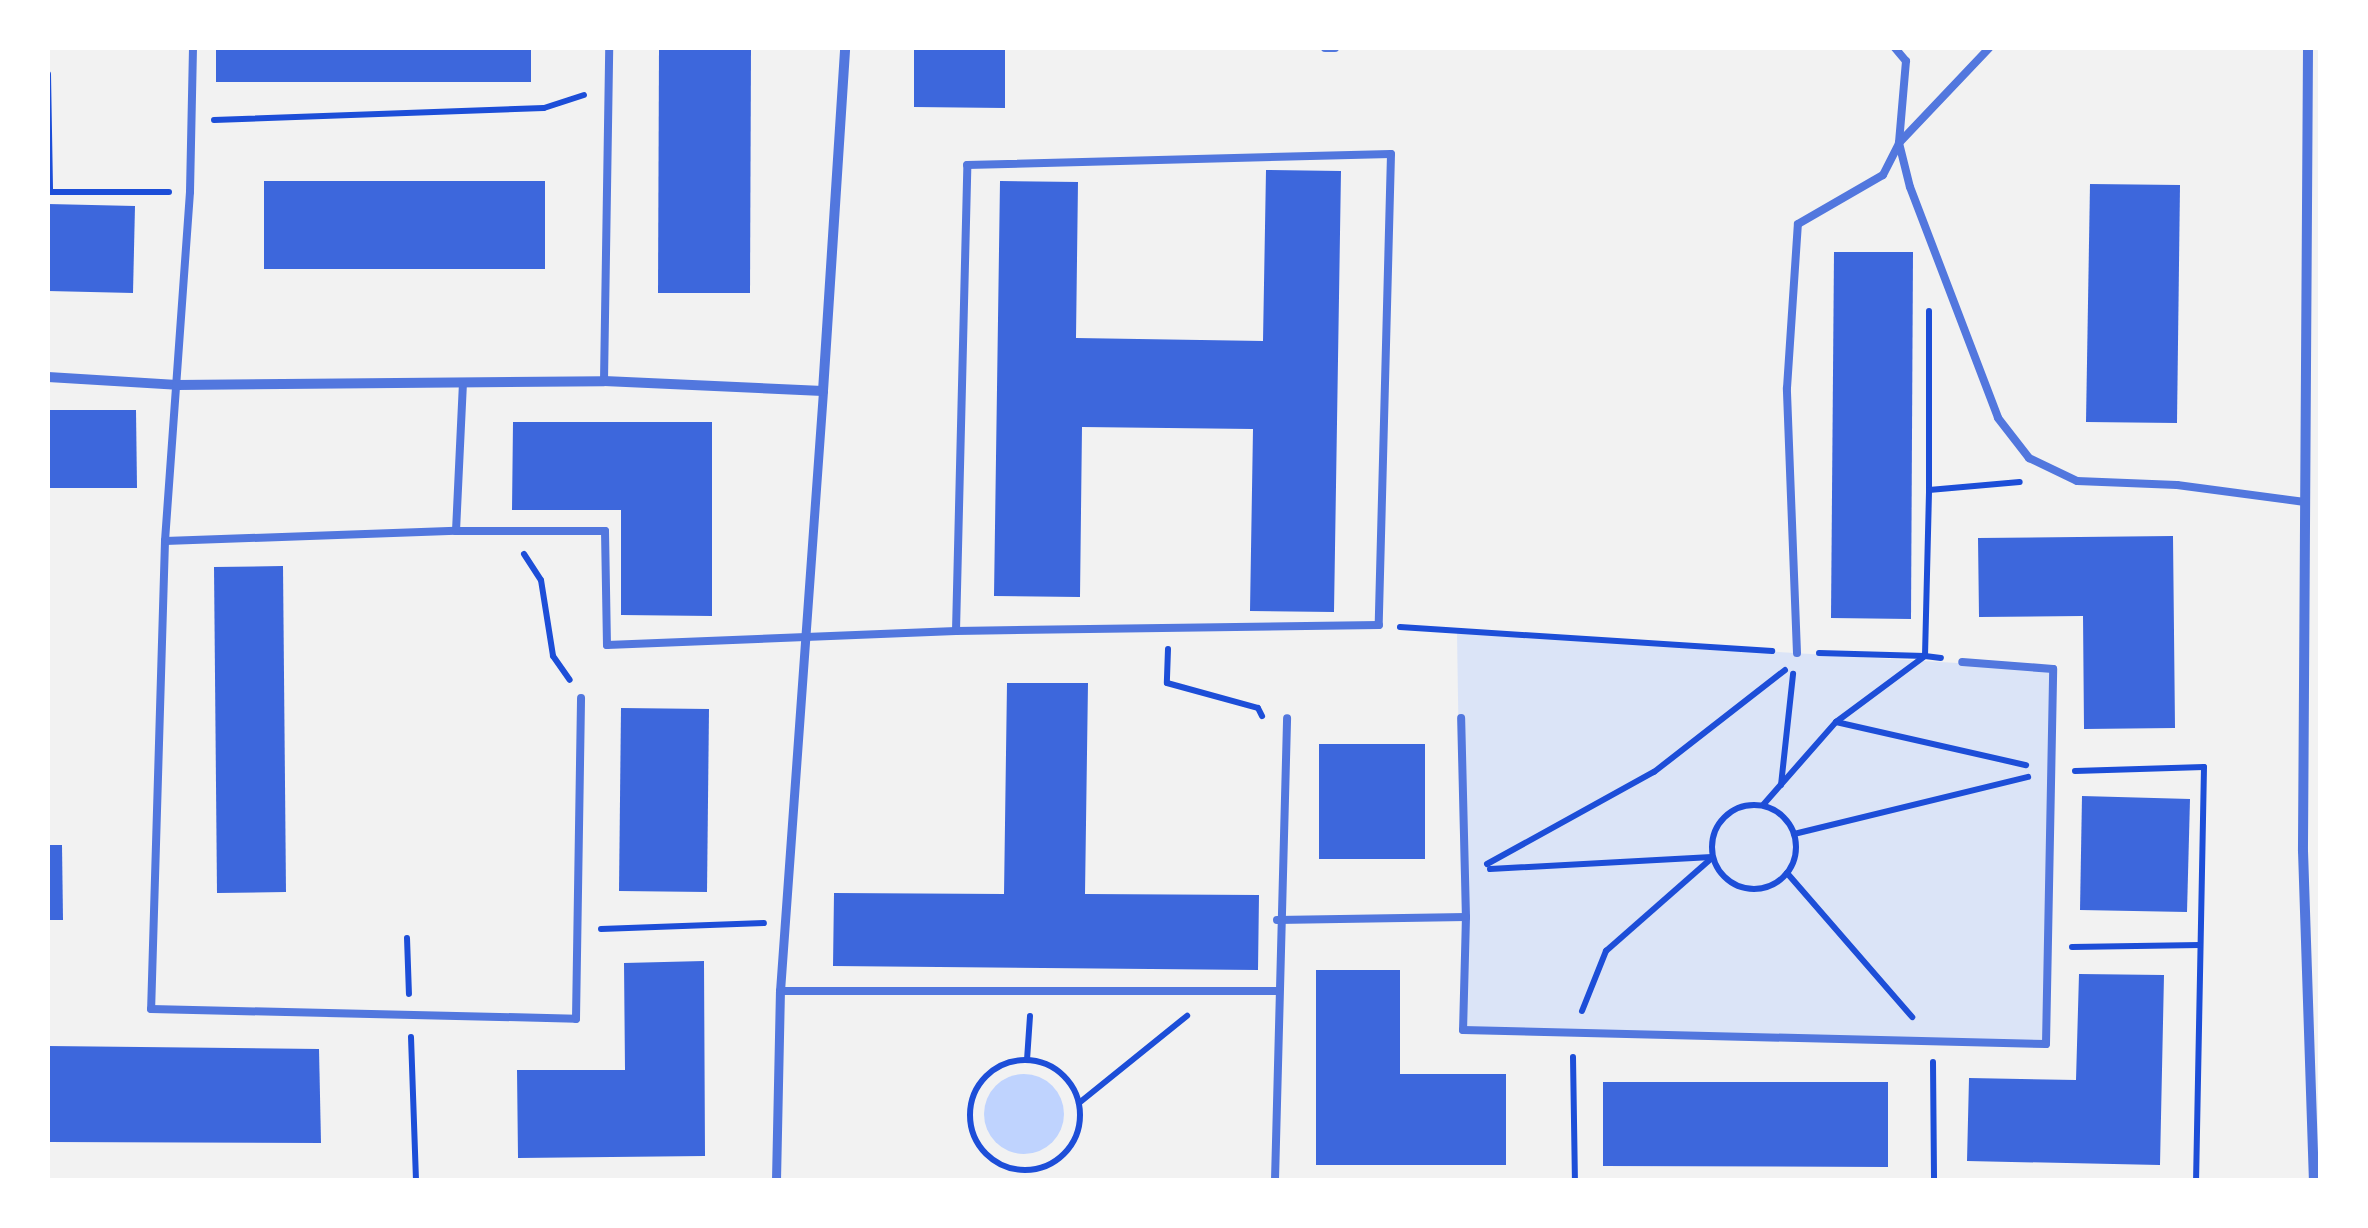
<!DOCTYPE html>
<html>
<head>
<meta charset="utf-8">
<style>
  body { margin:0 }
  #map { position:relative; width:2368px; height:1228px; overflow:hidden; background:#f2f2f2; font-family:Ubuntu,sans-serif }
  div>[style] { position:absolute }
  .green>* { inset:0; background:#dbe4f7 }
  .water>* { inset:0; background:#bfd3fe }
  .round { border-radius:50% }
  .building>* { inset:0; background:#3d67dc }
  .path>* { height:6px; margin:-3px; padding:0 3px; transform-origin:3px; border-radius:3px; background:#1d4ed8 }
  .path>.ring { margin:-3px; padding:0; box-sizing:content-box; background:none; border:6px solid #1d4ed8; border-radius:50% }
  .service>* { height:8px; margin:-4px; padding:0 4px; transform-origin:4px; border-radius:4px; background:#5277de }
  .pedestrian>* { height:9px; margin:-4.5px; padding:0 4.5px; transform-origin:4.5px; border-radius:4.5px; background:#5277de }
  .minor>* { height:10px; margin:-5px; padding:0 5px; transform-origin:5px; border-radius:5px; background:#5277de }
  span { translate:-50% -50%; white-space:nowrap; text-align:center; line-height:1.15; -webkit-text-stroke:8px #fff; paint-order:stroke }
  .frame { position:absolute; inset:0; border:50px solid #fff; pointer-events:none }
</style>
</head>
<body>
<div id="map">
  <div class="green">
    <i style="clip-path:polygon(1457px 632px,2053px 669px,2046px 1044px,1463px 1030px)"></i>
  </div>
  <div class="water">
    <i class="round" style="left:984px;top:1074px;width:80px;height:80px"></i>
  </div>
  <div class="building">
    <i style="clip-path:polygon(216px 48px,531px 48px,531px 82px,216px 82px)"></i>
    <i style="clip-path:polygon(659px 48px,751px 48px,750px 293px,658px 293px)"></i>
    <i style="clip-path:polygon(914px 48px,1005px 48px,1005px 108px,914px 107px)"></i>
    <i style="clip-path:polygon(1266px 170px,1341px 171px,1334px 612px,1250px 611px,1253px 429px,1082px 427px,1080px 597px,994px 596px,1000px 181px,1078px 182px,1076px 338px,1263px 341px)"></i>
    <i style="clip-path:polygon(264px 181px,545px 181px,545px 269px,264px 269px)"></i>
    <i style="clip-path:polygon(2090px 184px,2180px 185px,2177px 423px,2086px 422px)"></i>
    <i style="clip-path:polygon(48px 204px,135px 206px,133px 293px,48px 291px)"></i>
    <i style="clip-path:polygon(1834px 252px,1913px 252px,1911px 619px,1831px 618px)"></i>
    <i style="clip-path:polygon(48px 410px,136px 410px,137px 488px,48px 488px)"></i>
    <i style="clip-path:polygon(513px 422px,712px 422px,712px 616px,621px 615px,621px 510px,512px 510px)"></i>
    <i style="clip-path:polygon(2173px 536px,2175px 728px,2084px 729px,2083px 616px,1979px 617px,1978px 538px)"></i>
    <i style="clip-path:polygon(283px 566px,286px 892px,217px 893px,214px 567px)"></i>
    <i style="clip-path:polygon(1007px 683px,1088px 683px,1085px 894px,1259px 895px,1258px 970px,833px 966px,834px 893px,1004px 894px)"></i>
    <i style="clip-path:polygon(621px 708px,709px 709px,707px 892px,619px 891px)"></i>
    <i style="clip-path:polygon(1319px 744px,1425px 744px,1425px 859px,1319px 859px)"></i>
    <i style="clip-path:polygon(2082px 796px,2190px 799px,2187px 912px,2080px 910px)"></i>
    <i style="clip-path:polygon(48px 845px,62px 845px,63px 920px,48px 920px)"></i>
    <i style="clip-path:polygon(704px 961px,705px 1156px,518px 1158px,517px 1070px,625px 1070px,624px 963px)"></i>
    <i style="clip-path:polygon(1316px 970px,1400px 970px,1400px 1074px,1506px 1074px,1506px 1165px,1316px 1165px)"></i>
    <i style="clip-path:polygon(2079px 974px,2164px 975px,2160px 1165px,1967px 1161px,1969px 1078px,2076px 1080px)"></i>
    <i style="clip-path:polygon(48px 1046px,319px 1049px,321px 1143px,48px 1142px)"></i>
    <i style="clip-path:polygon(1603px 1082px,1888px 1082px,1888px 1167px,1603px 1166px)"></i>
  </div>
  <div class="path">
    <i style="left:48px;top:74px;width:118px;rotate:89deg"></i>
    <i style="left:50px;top:192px;width:119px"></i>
    <i style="left:214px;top:120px;width:330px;rotate:-2.1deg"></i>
    <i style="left:544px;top:108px;width:42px;rotate:-18deg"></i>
    <i style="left:1929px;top:490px;width:179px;rotate:-90deg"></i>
    <i style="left:524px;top:554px;width:31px;rotate:57deg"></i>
    <i style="left:541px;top:580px;width:77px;rotate:81deg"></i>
    <i style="left:553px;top:656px;width:29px;rotate:55deg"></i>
    <i style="left:1400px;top:627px;width:373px;rotate:3.7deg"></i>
    <i style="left:1168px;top:649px;width:34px;rotate:92deg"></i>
    <i style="left:1167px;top:683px;width:94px;rotate:15.4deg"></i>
    <i style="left:1258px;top:708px;width:9px;rotate:63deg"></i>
    <i style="left:1819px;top:653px;width:106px;rotate:1.6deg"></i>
    <i style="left:1925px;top:656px;width:166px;rotate:-88.6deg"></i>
    <i style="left:1929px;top:490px;width:91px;rotate:-5deg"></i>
    <i style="left:1836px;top:722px;width:195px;rotate:12.8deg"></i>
    <i style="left:2075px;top:771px;width:129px;rotate:-1.8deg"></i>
    <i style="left:2204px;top:767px;width:413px;rotate:91.1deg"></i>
    <i style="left:1781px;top:785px;width:112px;rotate:-83.8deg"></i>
    <i style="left:1763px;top:805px;width:111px;rotate:-48.7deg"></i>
    <i style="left:1836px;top:722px;width:111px;rotate:-36.6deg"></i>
    <i style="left:1925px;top:656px;width:16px;rotate:7deg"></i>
    <i class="ring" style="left:1712px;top:805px;width:78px;height:78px"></i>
    <i style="left:1794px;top:834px;width:241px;rotate:-13.7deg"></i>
    <i style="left:1487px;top:864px;width:191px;rotate:-28.9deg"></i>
    <i style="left:1654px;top:772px;width:166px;rotate:-37.9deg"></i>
    <i style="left:1490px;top:869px;width:222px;rotate:-3.1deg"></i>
    <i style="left:1787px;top:873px;width:191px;rotate:49deg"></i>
    <i style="left:601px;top:929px;width:163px;rotate:-2.1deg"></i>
    <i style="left:407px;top:938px;width:56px;rotate:88deg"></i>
    <i style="left:2072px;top:947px;width:128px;rotate:-0.9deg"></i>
    <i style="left:1582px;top:1011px;width:65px;rotate:-68.2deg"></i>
    <i style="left:1606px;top:951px;width:142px;rotate:-41.3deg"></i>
    <i style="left:411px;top:1037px;width:143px;rotate:88deg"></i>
    <i style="left:1573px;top:1057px;width:123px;rotate:89.1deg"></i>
    <i style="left:1027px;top:1060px;width:44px;rotate:-86.1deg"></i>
    <i class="ring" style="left:970px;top:1060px;width:104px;height:104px"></i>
    <i style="left:1933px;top:1062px;width:118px;rotate:89.5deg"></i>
    <i style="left:1079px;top:1103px;width:139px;rotate:-38.9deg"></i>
  </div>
  <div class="service">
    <i style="left:193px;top:48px;width:144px;rotate:91.2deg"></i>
    <i style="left:190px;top:192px;width:350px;rotate:94.1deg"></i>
    <i style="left:165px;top:541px;width:468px;rotate:91.7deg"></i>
    <i style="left:151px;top:1009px;width:425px;rotate:1.3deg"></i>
    <i style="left:576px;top:1019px;width:321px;rotate:-89.1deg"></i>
    <i style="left:1325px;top:48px;width:10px"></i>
    <i style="left:1895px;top:48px;width:17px;rotate:50deg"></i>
    <i style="left:1906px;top:61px;width:82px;rotate:94.9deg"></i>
    <i style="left:1899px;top:143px;width:45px;rotate:76deg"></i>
    <i style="left:1910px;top:187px;width:247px;rotate:69.1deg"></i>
    <i style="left:1998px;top:418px;width:51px;rotate:52.2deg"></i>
    <i style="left:2029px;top:458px;width:53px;rotate:25.6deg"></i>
    <i style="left:2077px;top:481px;width:100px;rotate:2.3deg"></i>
    <i style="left:2177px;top:485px;width:129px;rotate:7.6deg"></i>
    <i style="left:604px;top:381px;width:333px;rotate:-89.1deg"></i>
    <i style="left:456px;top:531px;width:149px"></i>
    <i style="left:605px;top:531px;width:114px;rotate:89deg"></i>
    <i style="left:607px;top:645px;width:349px;rotate:-2.3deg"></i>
    <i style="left:956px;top:631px;width:466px;rotate:-88.6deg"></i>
    <i style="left:967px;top:165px;width:424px;rotate:-1.5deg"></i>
    <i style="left:1391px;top:154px;width:471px;rotate:91.5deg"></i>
    <i style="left:1379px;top:625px;width:423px;rotate:179.2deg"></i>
    <i style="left:165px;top:541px;width:291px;rotate:-2deg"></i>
    <i style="left:456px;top:531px;width:149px;rotate:-87.3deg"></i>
    <i style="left:1797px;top:653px;width:265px;rotate:-92.2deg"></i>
    <i style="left:1787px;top:388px;width:164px;rotate:-86.2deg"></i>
    <i style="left:1798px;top:224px;width:98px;rotate:-30deg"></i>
    <i style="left:1883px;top:175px;width:36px;rotate:-63deg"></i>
    <i style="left:1899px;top:143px;width:131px;rotate:-46.5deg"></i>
    <i style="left:1466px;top:917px;width:113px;rotate:91.5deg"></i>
    <i style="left:1463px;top:1030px;width:583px;rotate:1.38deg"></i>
    <i style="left:2046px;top:1044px;width:375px;rotate:-88.9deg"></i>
    <i style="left:2053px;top:669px;width:91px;rotate:-175.6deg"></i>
    <i style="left:1277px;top:920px;width:189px;rotate:-0.9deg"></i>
    <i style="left:1466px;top:917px;width:199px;rotate:-91.4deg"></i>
    <i style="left:780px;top:991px;width:497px"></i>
    <i style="left:1275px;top:1180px;width:462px;rotate:-88.5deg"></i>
  </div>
  <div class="pedestrian">
    <i style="left:776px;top:1180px;width:189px;rotate:-88.8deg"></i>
    <i style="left:780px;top:991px;width:602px;rotate:-85.9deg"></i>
  </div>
  <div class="minor">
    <i style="left:2308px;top:48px;width:803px;rotate:90.36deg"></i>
    <i style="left:2303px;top:851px;width:329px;rotate:88.1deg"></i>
    <i style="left:48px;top:377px;width:129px;rotate:3.5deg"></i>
    <i style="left:177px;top:385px;width:427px;rotate:-0.5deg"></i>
    <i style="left:604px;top:381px;width:219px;rotate:2.6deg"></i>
    <i style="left:823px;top:391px;width:344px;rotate:-86.3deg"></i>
  </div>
  <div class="frame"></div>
</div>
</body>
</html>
